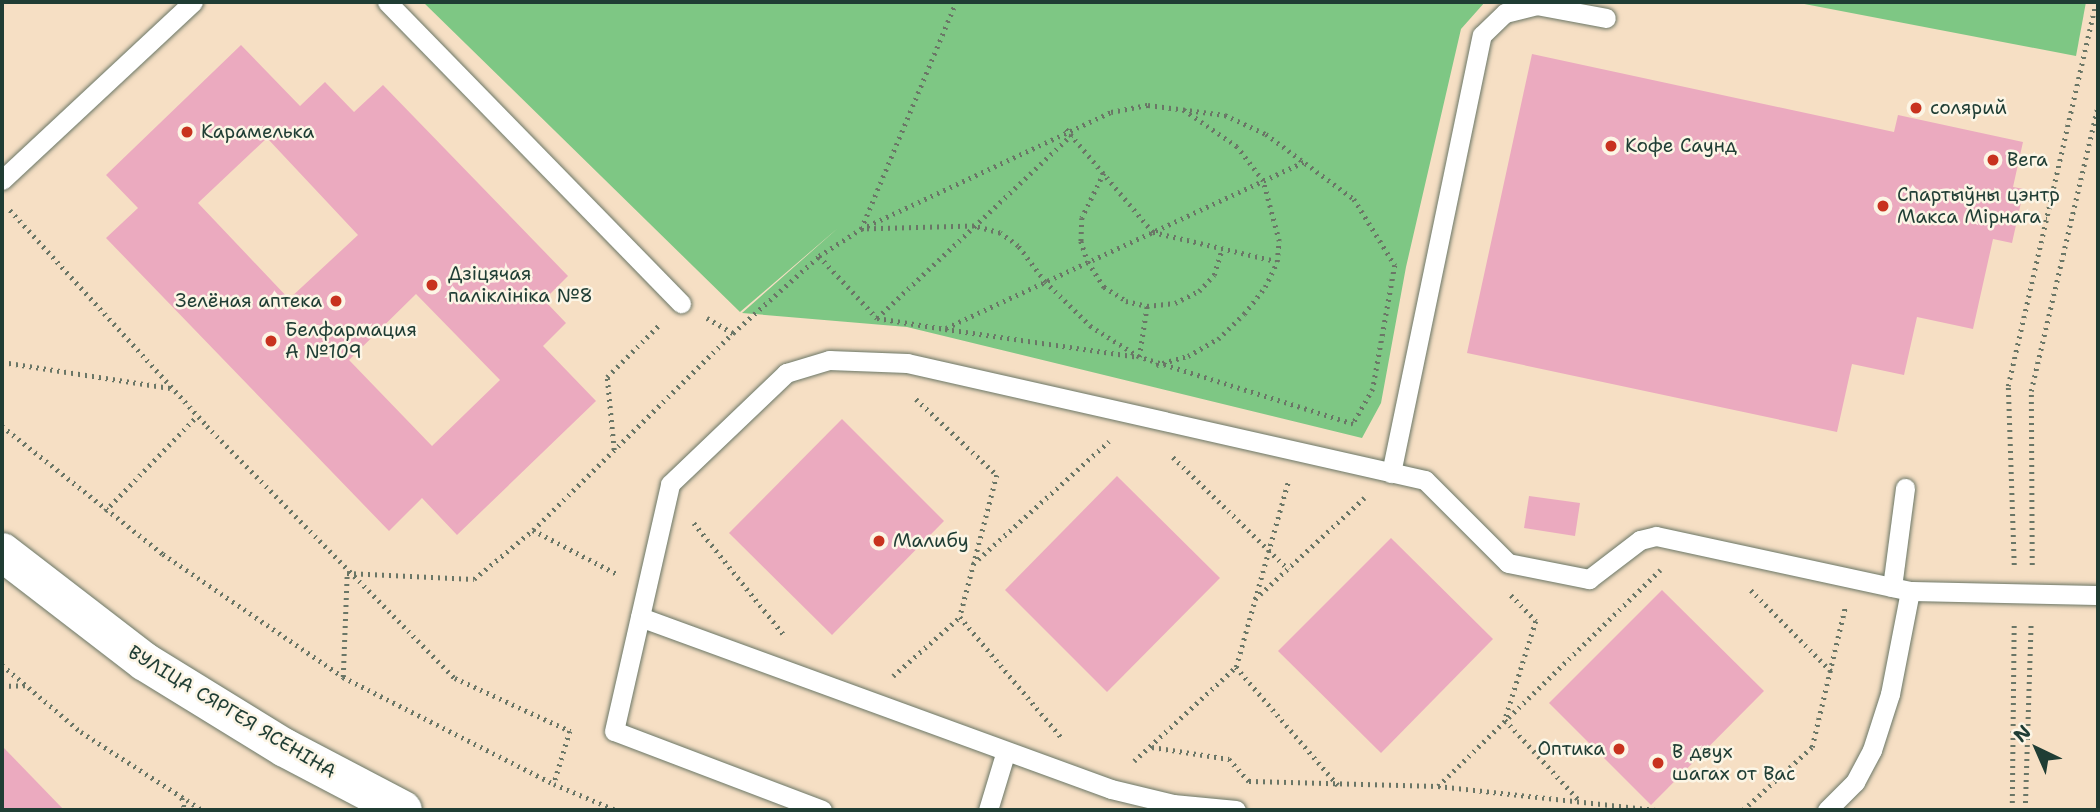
<!DOCTYPE html>
<html>
<head>
<meta charset="utf-8">
<style>
  body { margin:0 }
  #map { position:relative; width:2100px; height:812px; overflow:hidden; background:#f6dfc4; font-family:"Shantell Sans",sans-serif }
  div>[style] { position:absolute }
  .green>* { inset:0; background:#7ec784 }
  .building>* { inset:0; background:#ebaabf }
  .path>* { height:4.5px; margin-top:-2.25px; transform-origin:0; background:repeating-linear-gradient(90deg,#6a7666 0 2px,transparent 0 7px) }
  .roads { filter:drop-shadow(0 0 2px #6a7666) drop-shadow(0 0 2px #6a7666) }
  .service>* { height:19px; margin:-9.5px; padding:0 9.5px; transform-origin:9.5px; border-radius:9.5px; background:#fff }
  .secondary>* { height:38px; margin:-19px; padding:0 19px; transform-origin:19px; border-radius:19px; background:#fff }
  .dots>* { width:19px; height:19px; translate:-50% -50%; box-sizing:border-box; border:4px solid #fcf5e5; border-radius:50% }
  span { translate:-50% -50%; white-space:nowrap; text-align:center; line-height:1.15; -webkit-text-stroke:5px #fcf5e5; paint-order:stroke }
  .poi-label { font-size:19px; color:#1f3d34 }
  .left { translate:0 -50%; text-align:left }
  .right { translate:-100% -50%; text-align:right }
  .street-label { font-size:19px; color:#1f3d34 }
  .frame { position:absolute; inset:0; border:4px solid #1f3d34; pointer-events:none }
  .north { position:absolute; left:2002px; top:714px; width:70px; height:70px; -webkit-text-stroke:5px #fcf5e5; paint-order:stroke; rotate:316deg; font-size:19px; font-weight:700; line-height:28px; text-align:center; color:#1f3d34 }
  .north::after { content:''; display:block; margin:auto; width:24px; height:32px; background:#1f3d34; clip-path:polygon(50% 0,100% 100%,50% 72%,0 100%) }
</style>
</head>
<body>
<div id="map">
  <div class="green">
    <i style="clip-path:polygon(423px 2px,1485px 2px,1461px 29px,1406px 267px,1381px 403px,1362px 438px,907px 327px,742px 313px,838px 228px,740px 312px)"></i>
    <i style="clip-path:polygon(1794px 2px,2086px 2px,2076px 56px)"></i>
  </div>
  <div class="building">
    <i style="clip-path:polygon(evenodd,241px 45px,300px 106px,325px 82px,354px 112px,383px 85px,568px 276px,544px 300px,566px 323px,543px 346px,596px 401px,457px 535px,422px 498px,389px 531px,106px 238px,138px 208px,106px 175px,241px 45px,267px 138px,358px 235px,289px 299px,198px 203px,267px 138px,241px 45px,416px 294px,500px 380px,432px 446px,349px 360px,416px 294px)"></i>
    <i style="clip-path:polygon(1532px 54px,1894px 132px,1898px 115px,2023px 142px,2013px 187px,2024px 189px,2012px 243px,1993px 239px,1973px 329px,1917px 317px,1904px 375px,1852px 364px,1837px 432px,1467px 353px)"></i>
    <i style="clip-path:polygon(842px 419px,944px 521px,832px 635px,729px 533px)"></i>
    <i style="clip-path:polygon(1117px 476px,1220px 578px,1107px 692px,1005px 590px)"></i>
    <i style="clip-path:polygon(1529px 496px,1580px 503px,1575px 536px,1524px 528px)"></i>
    <i style="clip-path:polygon(1391px 538px,1493px 639px,1381px 753px,1278px 651px)"></i>
    <i style="clip-path:polygon(1662px 590px,1764px 691px,1651px 805px,1549px 703px)"></i>
    <i style="clip-path:polygon(4px 748px,64px 810px,2px 810px)"></i>
  </div>
  <div class="path">
    <i style="left:1066px;top:129px;width:135px;rotate:49.8deg"></i>
    <i style="left:1153px;top:232px;width:126px;rotate:13.3deg"></i>
    <i style="left:1104px;top:173px;width:50px;rotate:116.1deg"></i>
    <i style="left:1082px;top:218px;width:23px;rotate:92deg"></i>
    <i style="left:1081px;top:241px;width:22px;rotate:72deg"></i>
    <i style="left:1088px;top:262px;width:30px;rotate:57deg"></i>
    <i style="left:1104px;top:287px;width:26px;rotate:32deg"></i>
    <i style="left:1126px;top:301px;width:22px;rotate:13deg"></i>
    <i style="left:1147px;top:306px;width:28px;rotate:-6deg"></i>
    <i style="left:1175px;top:303px;width:27px;rotate:-27deg"></i>
    <i style="left:1199px;top:291px;width:22px;rotate:-47deg"></i>
    <i style="left:1214px;top:275px;width:28px;rotate:-73deg"></i>
    <i style="left:10px;top:210px;width:292px;rotate:47.6deg"></i>
    <i style="left:207px;top:426px;width:354px;rotate:45.5deg"></i>
    <i style="left:455px;top:678px;width:127px;rotate:24.7deg"></i>
    <i style="left:570px;top:731px;width:55px;rotate:106.8deg"></i>
    <i style="left:2018px;top:216px;width:29px;rotate:6deg"></i>
    <i style="left:819px;top:256px;width:85px;rotate:46.9deg"></i>
    <i style="left:877px;top:318px;width:69px;rotate:9.2deg"></i>
    <i style="left:945px;top:329px;width:196px;rotate:8.2deg"></i>
    <i style="left:1139px;top:357px;width:52px;rotate:-81.1deg"></i>
    <i style="left:707px;top:318px;width:30px;rotate:30deg"></i>
    <i style="left:877px;top:318px;width:267px;rotate:-43.3deg"></i>
    <i style="left:946px;top:328px;width:396px;rotate:-24.9deg"></i>
    <i style="left:2px;top:362px;width:170px;rotate:8.8deg"></i>
    <i style="left:1156px;top:365px;width:33px;rotate:-16deg"></i>
    <i style="left:1188px;top:356px;width:34px;rotate:-30deg"></i>
    <i style="left:1218px;top:339px;width:36px;rotate:-44deg"></i>
    <i style="left:1244px;top:314px;width:34px;rotate:-52deg"></i>
    <i style="left:1265px;top:287px;width:28px;rotate:-64deg"></i>
    <i style="left:1277px;top:262px;width:21px;rotate:-85deg"></i>
    <i style="left:1279px;top:241px;width:62px;rotate:-104.9deg"></i>
    <i style="left:1263px;top:181px;width:43px;rotate:-127.4deg"></i>
    <i style="left:1237px;top:147px;width:67px;rotate:-145.4deg"></i>
    <i style="left:916px;top:399px;width:111px;rotate:43.2deg"></i>
    <i style="left:997px;top:475px;width:147px;rotate:104.6deg"></i>
    <i style="left:960px;top:617px;width:157px;rotate:49.9deg"></i>
    <i style="left:2px;top:426px;width:206px;rotate:38.5deg"></i>
    <i style="left:163px;top:554px;width:218px;rotate:34.3deg"></i>
    <i style="left:343px;top:677px;width:237px;rotate:26.9deg"></i>
    <i style="left:554px;top:784px;width:67px;rotate:22.8deg"></i>
    <i style="left:614px;top:450px;width:73px;rotate:-95.5deg"></i>
    <i style="left:607px;top:377px;width:76px;rotate:-45deg"></i>
    <i style="left:1173px;top:457px;width:161px;rotate:44.2deg"></i>
    <i style="left:105px;top:511px;width:132px;rotate:-45.9deg"></i>
    <i style="left:694px;top:523px;width:145px;rotate:51.2deg"></i>
    <i style="left:533px;top:530px;width:97px;rotate:27.6deg"></i>
    <i style="left:973px;top:564px;width:183px;rotate:-42.1deg"></i>
    <i style="left:2014px;top:565px;width:179px;rotate:-91.9deg"></i>
    <i style="left:2008px;top:386px;width:394px;rotate:-77.1deg"></i>
    <i style="left:2032px;top:565px;width:174px;rotate:-90.3deg"></i>
    <i style="left:2031px;top:391px;width:294px;rotate:-76.8deg"></i>
    <i style="left:1751px;top:590px;width:115px;rotate:45.4deg"></i>
    <i style="left:1511px;top:595px;width:36px;rotate:46deg"></i>
    <i style="left:1536px;top:621px;width:104px;rotate:107.4deg"></i>
    <i style="left:1505px;top:720px;width:108px;rotate:47.3deg"></i>
    <i style="left:1255px;top:599px;width:149px;rotate:-42.8deg"></i>
    <i style="left:2px;top:665px;width:104px;rotate:40.3deg"></i>
    <i style="left:81px;top:732px;width:144px;rotate:32.8deg"></i>
    <i style="left:1236px;top:667px;width:156px;rotate:49.2deg"></i>
    <i style="left:893px;top:676px;width:89px;rotate:-41.4deg"></i>
    <i style="left:343px;top:677px;width:104px;rotate:-87.8deg"></i>
    <i style="left:347px;top:573px;width:127px;rotate:2.7deg"></i>
    <i style="left:474px;top:579px;width:77px;rotate:-39.7deg"></i>
    <i style="left:533px;top:530px;width:281px;rotate:-44.6deg"></i>
    <i style="left:733px;top:333px;width:115px;rotate:-41.8deg"></i>
    <i style="left:819px;top:256px;width:50px;rotate:-32.7deg"></i>
    <i style="left:861px;top:229px;width:276px;rotate:-25.1deg"></i>
    <i style="left:1111px;top:112px;width:38px;rotate:-11deg"></i>
    <i style="left:1148px;top:105px;width:78px;rotate:7.4deg"></i>
    <i style="left:1225px;top:115px;width:45px;rotate:24.9deg"></i>
    <i style="left:1266px;top:134px;width:109px;rotate:36.5deg"></i>
    <i style="left:1354px;top:199px;width:78px;rotate:58.2deg"></i>
    <i style="left:1395px;top:265px;width:126px;rotate:100.1deg"></i>
    <i style="left:1373px;top:389px;width:40px;rotate:119.7deg"></i>
    <i style="left:1353px;top:424px;width:224px;rotate:-162.6deg"></i>
    <i style="left:1139px;top:357px;width:57px;rotate:-148deg"></i>
    <i style="left:1091px;top:327px;width:64px;rotate:-135.6deg"></i>
    <i style="left:1045px;top:282px;width:45px;rotate:-126.9deg"></i>
    <i style="left:1018px;top:246px;width:22px;rotate:-144deg"></i>
    <i style="left:1000px;top:233px;width:27px;rotate:-165deg"></i>
    <i style="left:974px;top:226px;width:113px;rotate:178.5deg"></i>
    <i style="left:861px;top:229px;width:246px;rotate:-67.3deg"></i>
    <i style="left:2px;top:686px;width:23px;rotate:-2deg"></i>
    <i style="left:1152px;top:747px;width:78px;rotate:8.9deg"></i>
    <i style="left:1229px;top:759px;width:30px;rotate:48deg"></i>
    <i style="left:1249px;top:781px;width:189px;rotate:1.5deg"></i>
    <i style="left:1438px;top:786px;width:219px;rotate:6.3deg"></i>
    <i style="left:1134px;top:761px;width:139px;rotate:-42.7deg"></i>
    <i style="left:1236px;top:667px;width:195px;rotate:-74.3deg"></i>
    <i style="left:1438px;top:786px;width:310px;rotate:-44.2deg"></i>
    <i style="left:182px;top:798px;width:12px;rotate:76deg"></i>
    <i style="left:1743px;top:810px;width:93px;rotate:-42.4deg"></i>
    <i style="left:1812px;top:747px;width:144px;rotate:-76.7deg"></i>
    <i style="left:2012px;top:810px;width:188px;rotate:-89.4deg"></i>
    <i style="left:2025px;top:810px;width:187px;rotate:-88.2deg"></i>
  </div>
  <div class="roads">
    <div class="service">
      <i style="left:387px;top:2px;width:421px;rotate:45.7deg"></i>
      <i style="left:2px;top:180px;width:261px;rotate:-43deg"></i>
      <i style="left:1391px;top:473px;width:447px;rotate:-78.3deg"></i>
      <i style="left:1482px;top:35px;width:32px;rotate:-44deg"></i>
      <i style="left:1505px;top:13px;width:32px;rotate:-14deg"></i>
      <i style="left:1536px;top:5px;width:71px;rotate:10.5deg"></i>
      <i style="left:1892px;top:587px;width:100px;rotate:-82.5deg"></i>
      <i style="left:640px;top:617px;width:501px;rotate:20.06deg"></i>
      <i style="left:1111px;top:789px;width:64px;rotate:13.6deg"></i>
      <i style="left:1173px;top:804px;width:63px;rotate:5.4deg"></i>
      <i style="left:822px;top:810px;width:222px;rotate:-159.2deg"></i>
      <i style="left:614px;top:731px;width:253px;rotate:-77.2deg"></i>
      <i style="left:670px;top:484px;width:161px;rotate:-43.7deg"></i>
      <i style="left:786px;top:373px;width:45px;rotate:-16.8deg"></i>
      <i style="left:829px;top:360px;width:78px;rotate:2.2deg"></i>
      <i style="left:907px;top:363px;width:531px;rotate:12.73deg"></i>
      <i style="left:1425px;top:480px;width:117px;rotate:45deg"></i>
      <i style="left:1508px;top:563px;width:83px;rotate:11.2deg"></i>
      <i style="left:1589px;top:579px;width:64px;rotate:-37.4deg"></i>
      <i style="left:1640px;top:540px;width:16px;rotate:-14deg"></i>
      <i style="left:1656px;top:536px;width:260px;rotate:12.2deg"></i>
      <i style="left:1910px;top:591px;width:188px;rotate:1.2deg"></i>
      <i style="left:988px;top:810px;width:59px;rotate:-73.1deg"></i>
      <i style="left:1827px;top:810px;width:40px;rotate:-45deg"></i>
      <i style="left:1855px;top:782px;width:36px;rotate:-62deg"></i>
      <i style="left:1872px;top:750px;width:59px;rotate:-72.2deg"></i>
      <i style="left:1890px;top:694px;width:105px;rotate:-79deg"></i>
    </div>
    <div class="secondary">
      <i style="left:2px;top:552px;width:180px;rotate:37.6deg"></i>
      <i style="left:145px;top:662px;width:164px;rotate:31.6deg"></i>
      <i style="left:285px;top:748px;width:133px;rotate:27.7deg"></i>
    </div>
  </div>
  <div class="dots">
    <i style="left:1916px;top:108px;background:#c8321e"></i>
    <i style="left:187px;top:132px;background:#c8321e"></i>
    <i style="left:1611px;top:146px;background:#c8321e"></i>
    <i style="left:1993px;top:160px;background:#c8321e"></i>
    <i style="left:1883px;top:206px;background:#c8321e"></i>
    <i style="left:432px;top:285px;background:#c8321e"></i>
    <i style="left:336px;top:301px;background:#c8321e"></i>
    <i style="left:271px;top:341px;background:#c8321e"></i>
    <i style="left:879px;top:541px;background:#c8321e"></i>
    <i style="left:1619px;top:749px;background:#c8321e"></i>
    <i style="left:1658px;top:763px;background:#c8321e"></i>
  </div>
  <div class="poi-label">
    <span class="left" style="left:1930px;top:108px">солярий</span>
    <span class="left" style="left:201px;top:132px">Карамелька</span>
    <span class="left" style="left:1625px;top:146px">Кофе Саунд</span>
    <span class="left" style="left:2007px;top:160px">Вега</span>
    <span class="left" style="left:1897px;top:206px">Спартыўны цэнтр<br>Макса Мірнага</span>
    <span class="left" style="left:448px;top:285px">Дзіцячая<br>паліклініка №8</span>
    <span class="right" style="left:322px;top:301px">Зелёная аптека</span>
    <span class="left" style="left:285px;top:341px">Белфармация<br>А №109</span>
    <span class="left" style="left:893px;top:541px">Малибу</span>
    <span class="right" style="left:1605px;top:749px">Оптика</span>
    <span class="left" style="left:1672px;top:763px">В двух<br>шагах от Вас</span>
  </div>
  <div class="street-label">
    <span style="left:232px;top:712px;rotate:31deg">ВУЛІЦА СЯРГЕЯ ЯСЕНІНА</span>
  </div>
  <div class="frame"></div>
  <div class="north">N</div>
</div>
</body>
</html>
